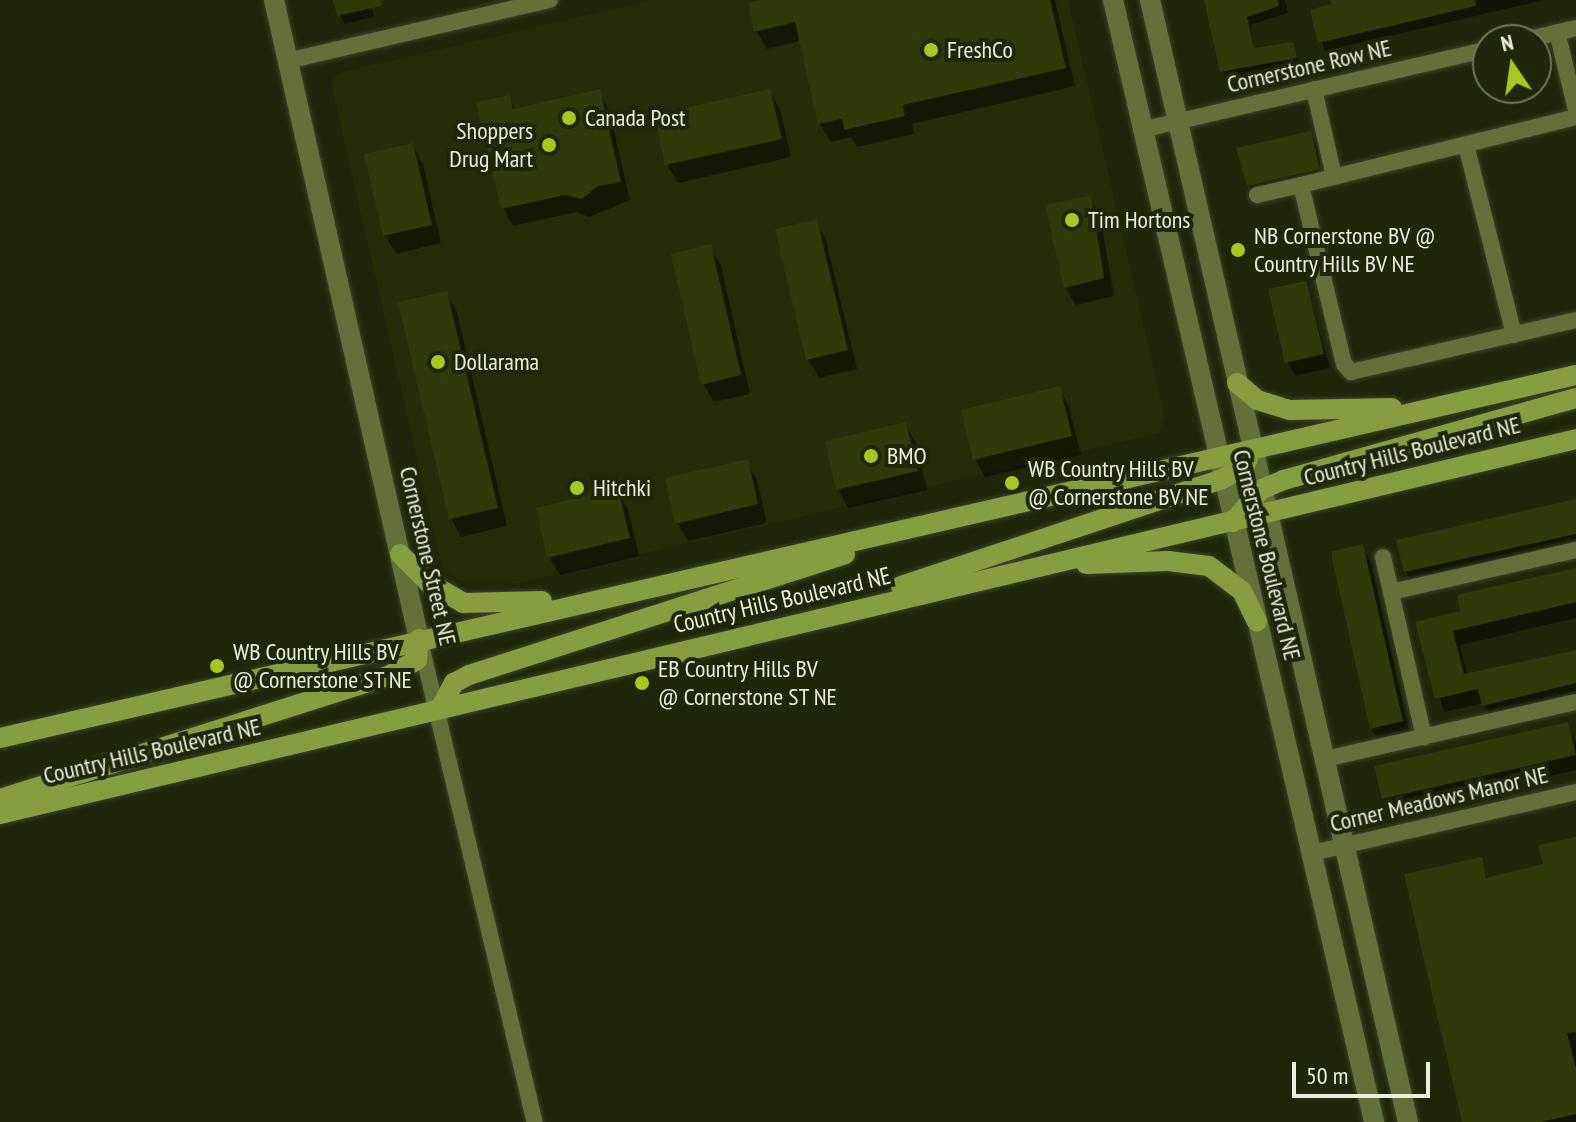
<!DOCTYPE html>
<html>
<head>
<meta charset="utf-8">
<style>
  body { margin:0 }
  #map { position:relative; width:1576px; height:1122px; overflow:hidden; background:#1f270a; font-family:"PT Sans Narrow",sans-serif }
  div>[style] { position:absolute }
  .built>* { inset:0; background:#242d08 }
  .shadow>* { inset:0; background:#0007 }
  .building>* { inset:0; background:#2f3a09 }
  .roads { filter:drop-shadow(0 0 2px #3b4328) drop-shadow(0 0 2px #3b4328) }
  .minor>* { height:16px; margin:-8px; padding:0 8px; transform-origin:8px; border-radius:8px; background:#62713a }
  .tertiary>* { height:20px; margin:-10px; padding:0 10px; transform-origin:10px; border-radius:10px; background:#62713a }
  .secondary>* { height:20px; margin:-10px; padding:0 10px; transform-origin:10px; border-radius:10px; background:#869d40 }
  .dots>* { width:22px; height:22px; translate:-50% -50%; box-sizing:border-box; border:4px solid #1f270a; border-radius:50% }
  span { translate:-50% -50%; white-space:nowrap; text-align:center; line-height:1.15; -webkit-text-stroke:8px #1f270a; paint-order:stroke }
  .poi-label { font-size:24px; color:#e9efdd }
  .left { translate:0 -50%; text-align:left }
  .right { translate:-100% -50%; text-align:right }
  .street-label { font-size:24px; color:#e9efdd }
  .north { position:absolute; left:1472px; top:24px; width:80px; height:80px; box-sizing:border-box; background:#1f270a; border:2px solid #70775e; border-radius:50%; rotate:347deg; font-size:22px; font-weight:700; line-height:32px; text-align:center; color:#e9efdd }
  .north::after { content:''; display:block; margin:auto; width:28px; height:36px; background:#a6c821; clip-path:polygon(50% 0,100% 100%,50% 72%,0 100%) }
  .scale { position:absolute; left:1292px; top:1062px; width:138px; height:36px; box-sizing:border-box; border:4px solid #e9efdd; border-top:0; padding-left:10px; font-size:24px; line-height:28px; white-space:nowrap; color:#e9efdd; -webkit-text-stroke:6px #1f270a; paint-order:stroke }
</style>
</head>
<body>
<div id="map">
  <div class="built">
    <i style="clip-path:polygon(653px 0,1068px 0,1165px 418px,1159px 433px,517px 583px,464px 582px,443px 572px,331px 83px,338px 73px)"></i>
  </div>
  <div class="shadow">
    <i style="clip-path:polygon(335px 0,370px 0,374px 17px,344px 24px)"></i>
    <i style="clip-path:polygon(768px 0,1055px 0,1075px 86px,912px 124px,914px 134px,857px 147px,851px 137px,831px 142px,820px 124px,801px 41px,767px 49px,756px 31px)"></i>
    <i style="clip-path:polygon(1205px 0,1285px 0,1288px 13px,1250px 25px,1255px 50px,1292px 44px,1300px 66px,1226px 80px)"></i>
    <i style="clip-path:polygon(1344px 0,1544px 0,1325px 51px,1312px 11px)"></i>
    <i style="clip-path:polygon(769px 91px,780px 109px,791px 157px,678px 183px,667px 165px,656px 116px)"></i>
    <i style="clip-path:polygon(599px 92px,609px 110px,630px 200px,589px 217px,576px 212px,513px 226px,503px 208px,509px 97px,516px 110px)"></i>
    <i style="clip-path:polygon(1310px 134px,1318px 147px,1322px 184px,1257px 199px,1249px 185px)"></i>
    <i style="clip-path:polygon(412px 145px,423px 164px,441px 243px,396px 254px,385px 235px)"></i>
    <i style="clip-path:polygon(1090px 197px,1100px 215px,1114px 296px,1076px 305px,1065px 287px)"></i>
    <i style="clip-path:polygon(816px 222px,826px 240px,857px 369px,819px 378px,808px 359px)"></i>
    <i style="clip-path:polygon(710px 247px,721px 265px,750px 394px,714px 402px,703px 384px)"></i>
    <i style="clip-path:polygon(1305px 283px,1330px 368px,1295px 376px,1287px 362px)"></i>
    <i style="clip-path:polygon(446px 293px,457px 312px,507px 526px,461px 537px,451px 518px)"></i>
    <i style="clip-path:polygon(1059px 388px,1069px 407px,1081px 455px,985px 477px,975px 459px)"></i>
    <i style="clip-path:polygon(905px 424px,916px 443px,927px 490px,848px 508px,838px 489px)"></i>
    <i style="clip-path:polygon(747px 461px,757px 480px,767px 523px,688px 541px,677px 523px)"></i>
    <i style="clip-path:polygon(617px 491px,628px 509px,639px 556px,560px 575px,549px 557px)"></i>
    <i style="clip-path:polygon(1576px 500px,1576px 547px,1413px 585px,1406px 572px)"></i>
    <i style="clip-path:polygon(1362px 547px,1370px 560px,1410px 735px,1379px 742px,1371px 728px)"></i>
    <i style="clip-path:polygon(1576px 570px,1576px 618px,1460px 645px,1467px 675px,1576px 650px,1576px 699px,1492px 718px,1484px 703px,1444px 712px,1418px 624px,1463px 613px)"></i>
    <i style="clip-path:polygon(1567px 724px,1576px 742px,1576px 770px,1392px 812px,1384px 798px)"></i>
    <i style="clip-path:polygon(1576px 842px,1576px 1122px,1464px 1122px,1481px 859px,1488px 880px,1545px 866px)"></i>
  </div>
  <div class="building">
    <i style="clip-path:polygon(333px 0,381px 0,382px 6px,337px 16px)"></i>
    <i style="clip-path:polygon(760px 0,1050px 0,1066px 68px,903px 105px,905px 116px,844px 130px,842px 119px,818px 124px,795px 22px,754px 32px,748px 3px)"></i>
    <i style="clip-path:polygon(1204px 0,1278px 0,1279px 6px,1247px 17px,1254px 48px,1293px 42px,1297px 58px,1220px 72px)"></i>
    <i style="clip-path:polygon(1330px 0,1475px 0,1476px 6px,1318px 43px,1310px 10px,1331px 4px)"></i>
    <i style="clip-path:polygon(600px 89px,621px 182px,598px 186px,582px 199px,565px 195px,501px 209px,476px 102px,510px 95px,513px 109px)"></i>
    <i style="clip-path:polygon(770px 89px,782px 139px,665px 165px,654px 115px)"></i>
    <i style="clip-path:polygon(1311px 131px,1320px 169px,1247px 186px,1236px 148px)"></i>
    <i style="clip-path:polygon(413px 143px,432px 225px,383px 236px,364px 154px)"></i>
    <i style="clip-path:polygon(1091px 195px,1104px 278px,1064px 288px,1045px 205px)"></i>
    <i style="clip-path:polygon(817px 219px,848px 350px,806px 360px,775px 229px)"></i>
    <i style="clip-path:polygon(711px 244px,741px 375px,701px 385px,671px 254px)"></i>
    <i style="clip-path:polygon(1306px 281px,1324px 354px,1285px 363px,1268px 289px)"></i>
    <i style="clip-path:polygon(447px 291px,498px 508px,449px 519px,398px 302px)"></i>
    <i style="clip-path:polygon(1060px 386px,1072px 436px,973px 460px,961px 410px)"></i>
    <i style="clip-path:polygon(906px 422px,918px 471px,836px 490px,825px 441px)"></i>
    <i style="clip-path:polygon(748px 459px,758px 504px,675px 524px,665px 478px)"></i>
    <i style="clip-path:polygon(618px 488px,630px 538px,547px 558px,536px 508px)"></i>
    <i style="clip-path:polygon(1576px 499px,1576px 534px,1404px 572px,1396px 540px)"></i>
    <i style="clip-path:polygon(1363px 544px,1403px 721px,1370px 729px,1332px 558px,1332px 551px)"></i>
    <i style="clip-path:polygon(1576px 568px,1576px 602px,1453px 631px,1464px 674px,1576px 650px,1576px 683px,1482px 706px,1478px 689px,1435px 699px,1415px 622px,1460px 611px,1457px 596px,1464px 593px)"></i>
    <i style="clip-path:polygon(1568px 722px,1576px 755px,1382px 799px,1374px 766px)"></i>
    <i style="clip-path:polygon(1576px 837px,1576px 1032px,1567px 1033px,1576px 1068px,1576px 1114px,1541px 1122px,1462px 1122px,1404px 874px,1482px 857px,1486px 878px,1543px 864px,1538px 845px)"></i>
  </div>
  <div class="roads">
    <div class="minor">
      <i style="left:1557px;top:32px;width:80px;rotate:76.3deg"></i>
      <i style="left:1525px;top:40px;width:52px;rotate:-13.2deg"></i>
      <i style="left:287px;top:61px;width:270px;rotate:-13.1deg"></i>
      <i style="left:1314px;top:89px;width:89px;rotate:77.1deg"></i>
      <i style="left:1576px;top:117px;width:283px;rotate:166.1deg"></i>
      <i style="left:1301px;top:185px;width:184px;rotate:76.5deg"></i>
      <i style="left:1344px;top:364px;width:11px;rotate:49deg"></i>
      <i style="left:1351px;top:372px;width:231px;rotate:-13deg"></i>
      <i style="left:1141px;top:130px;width:356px;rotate:-13.1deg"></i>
      <i style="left:1466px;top:145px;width:196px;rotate:75.8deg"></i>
      <i style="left:1257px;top:195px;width:45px;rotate:-12.8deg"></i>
      <i style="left:1383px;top:557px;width:185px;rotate:77.2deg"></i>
      <i style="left:1391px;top:592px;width:190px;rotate:-12.8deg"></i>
      <i style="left:421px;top:645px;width:490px;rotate:76.6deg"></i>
      <i style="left:1325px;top:759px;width:257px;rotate:-12.8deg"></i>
      <i style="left:1312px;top:853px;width:271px;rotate:-13deg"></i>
    </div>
    <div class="tertiary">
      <i style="left:274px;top:0;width:655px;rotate:77.22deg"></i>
      <i style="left:1113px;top:0;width:1152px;rotate:76.9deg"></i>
      <i style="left:1150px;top:0;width:1151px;rotate:77.05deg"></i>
    </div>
    <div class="secondary">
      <i style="left:1237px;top:383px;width:26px;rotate:40deg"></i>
      <i style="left:1257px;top:400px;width:34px;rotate:17deg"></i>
      <i style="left:1290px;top:410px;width:102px;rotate:-1.1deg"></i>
      <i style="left:1233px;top:522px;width:42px;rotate:-49.8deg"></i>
      <i style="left:1260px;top:490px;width:26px;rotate:-23deg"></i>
      <i style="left:1284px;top:480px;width:303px;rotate:-15.7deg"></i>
      <i style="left:400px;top:554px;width:41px;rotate:45deg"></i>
      <i style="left:429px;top:583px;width:39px;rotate:30deg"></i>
      <i style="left:463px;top:603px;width:79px;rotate:-1.5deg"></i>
      <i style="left:1086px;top:564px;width:82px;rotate:-2.1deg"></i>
      <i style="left:1168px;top:561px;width:41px;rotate:7deg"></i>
      <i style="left:1209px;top:566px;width:41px;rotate:37.1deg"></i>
      <i style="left:1242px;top:591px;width:34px;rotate:64deg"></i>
      <i style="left:901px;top:586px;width:338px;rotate:-18.4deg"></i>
      <i style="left:1222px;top:479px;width:26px;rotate:-29deg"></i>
      <i style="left:1245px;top:466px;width:17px;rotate:-69deg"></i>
      <i style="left:440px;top:709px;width:30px;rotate:-62deg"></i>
      <i style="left:454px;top:683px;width:17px;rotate:-28deg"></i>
      <i style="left:469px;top:675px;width:395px;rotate:-17.8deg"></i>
      <i style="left:0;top:738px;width:1617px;rotate:-12.97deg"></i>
      <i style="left:0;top:799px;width:409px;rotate:-17.6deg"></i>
      <i style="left:390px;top:675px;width:31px;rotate:-29deg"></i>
      <i style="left:417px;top:660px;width:21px;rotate:-85deg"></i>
      <i style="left:0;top:814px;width:1620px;rotate:-13.38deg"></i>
    </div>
  </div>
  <div class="dots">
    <i style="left:931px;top:50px;background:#a6c821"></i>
    <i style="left:569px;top:118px;background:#a6c821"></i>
    <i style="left:549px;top:145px;background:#a6c821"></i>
    <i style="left:1072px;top:220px;background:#a6c821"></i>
    <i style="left:1238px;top:250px;background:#a6c821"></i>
    <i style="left:438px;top:362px;background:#a6c821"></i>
    <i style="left:871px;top:456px;background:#a6c821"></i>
    <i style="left:1012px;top:483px;background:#a6c821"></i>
    <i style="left:577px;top:488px;background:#a6c821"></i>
    <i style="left:217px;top:666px;background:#a6c821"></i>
    <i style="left:642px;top:683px;background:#a6c821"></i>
  </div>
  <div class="poi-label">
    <span class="left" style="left:947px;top:50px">FreshCo</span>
    <span class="left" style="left:585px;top:118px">Canada Post</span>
    <span class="right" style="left:533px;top:145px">Shoppers<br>Drug Mart</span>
    <span class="left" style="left:1088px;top:220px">Tim Hortons</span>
    <span class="left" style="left:1254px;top:250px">NB Cornerstone BV @<br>Country Hills BV NE</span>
    <span class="left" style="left:454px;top:362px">Dollarama</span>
    <span class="left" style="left:887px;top:456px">BMO</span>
    <span class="left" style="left:1028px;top:483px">WB Country Hills BV<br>@ Cornerstone BV NE</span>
    <span class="left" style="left:593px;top:488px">Hitchki</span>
    <span class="left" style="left:233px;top:666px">WB Country Hills BV<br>@ Cornerstone ST NE</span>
    <span class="left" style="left:658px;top:683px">EB Country Hills BV<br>@ Cornerstone ST NE</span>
  </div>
  <div class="street-label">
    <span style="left:1309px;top:66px;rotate:-13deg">Cornerstone Row NE</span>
    <span style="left:1412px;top:451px;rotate:-14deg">Country Hills Boulevard NE</span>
    <span style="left:1267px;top:555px;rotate:76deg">Cornerstone Boulevard NE</span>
    <span style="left:428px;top:556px;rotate:77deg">Cornerstone Street NE</span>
    <span style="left:782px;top:600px;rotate:-13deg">Country Hills Boulevard NE</span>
    <span style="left:152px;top:751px;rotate:-13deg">Country Hills Boulevard NE</span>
    <span style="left:1439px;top:799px;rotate:-13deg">Corner Meadows Manor NE</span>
  </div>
  <div class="north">N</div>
  <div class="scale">50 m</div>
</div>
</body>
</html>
